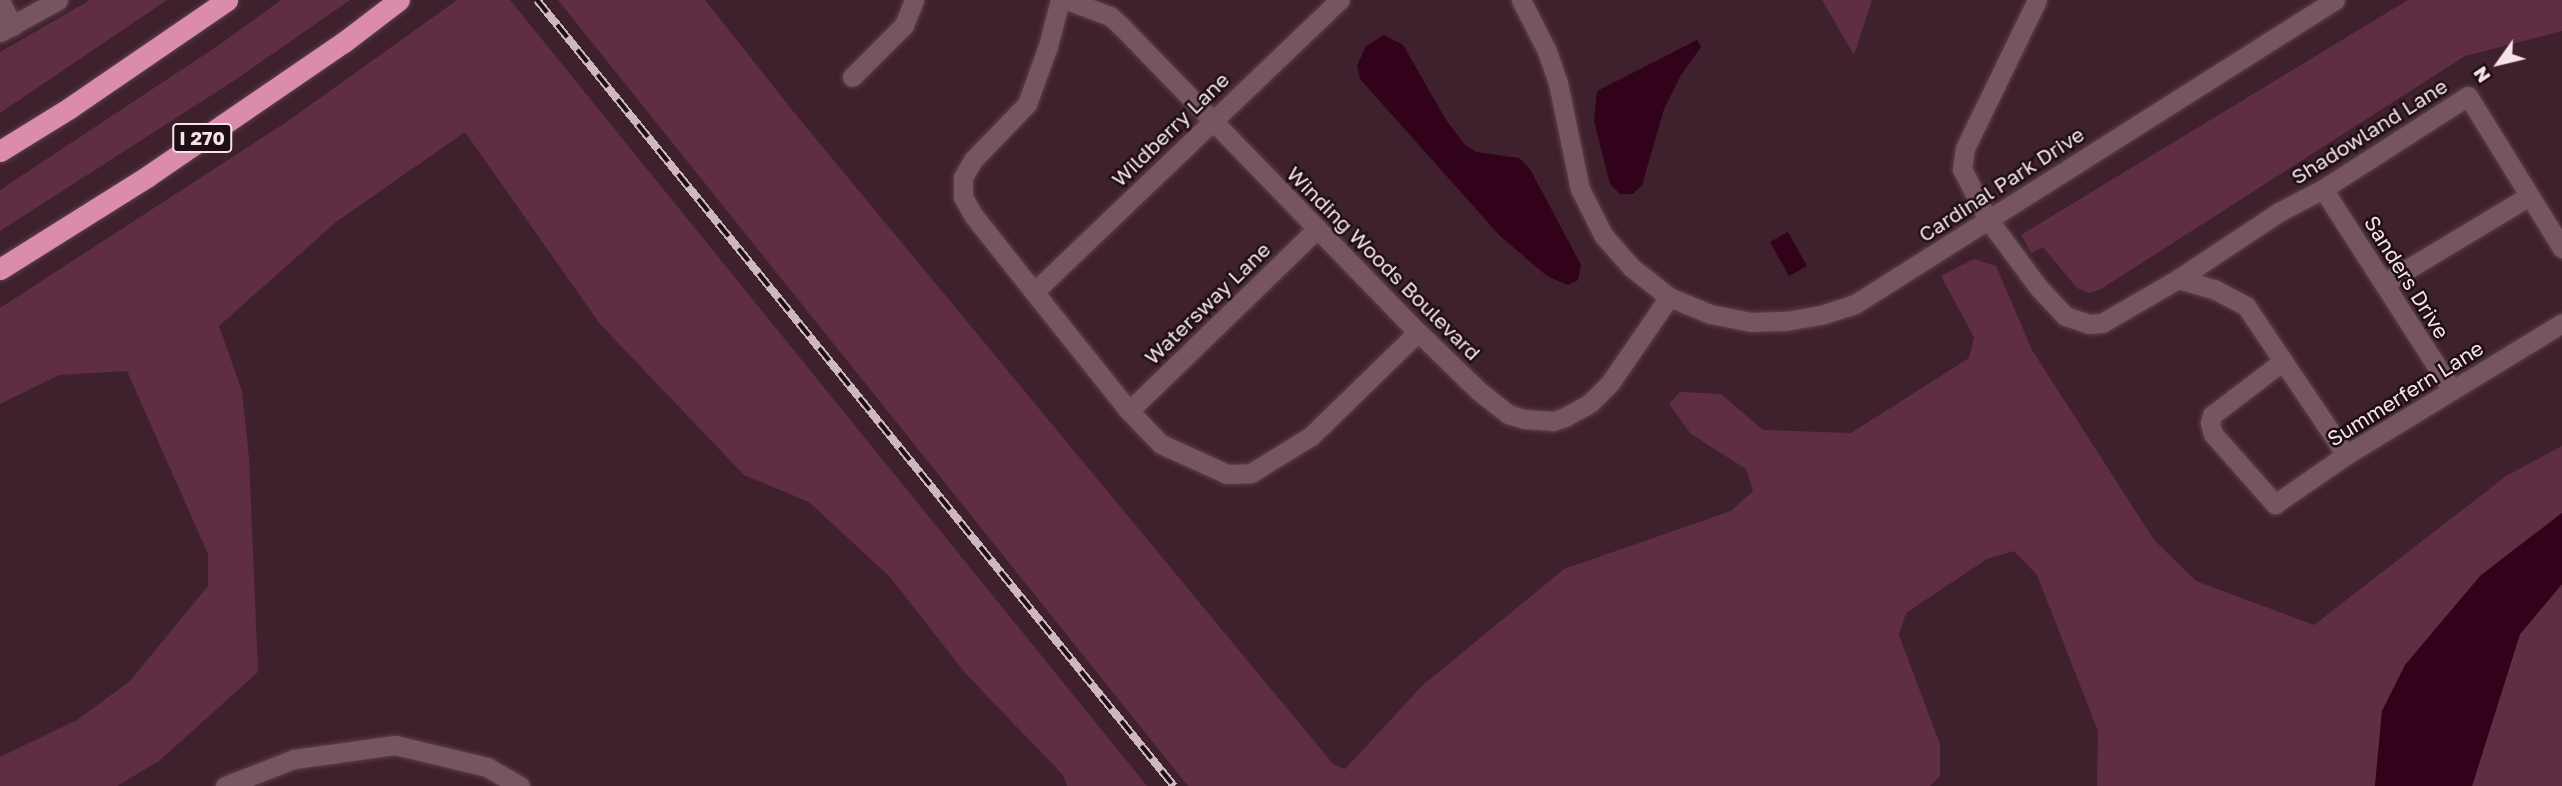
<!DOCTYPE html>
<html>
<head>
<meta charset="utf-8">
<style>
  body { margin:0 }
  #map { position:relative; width:2562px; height:786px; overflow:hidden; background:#3f212d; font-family:"Golos Text",sans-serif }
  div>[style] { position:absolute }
  .green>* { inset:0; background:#602e43 }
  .water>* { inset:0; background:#32011a }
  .roads { filter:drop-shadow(0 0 2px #5c404b) drop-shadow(0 0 2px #5c404b) }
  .minor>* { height:19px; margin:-9.5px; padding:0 9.5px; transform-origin:9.5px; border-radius:9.5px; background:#765561 }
  .tertiary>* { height:19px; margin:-9.5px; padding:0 9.5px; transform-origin:9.5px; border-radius:9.5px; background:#765561 }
  .motorway>* { height:21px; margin:-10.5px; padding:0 10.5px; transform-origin:10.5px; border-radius:10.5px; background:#db8bab }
  .rail>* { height:8px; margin-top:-4px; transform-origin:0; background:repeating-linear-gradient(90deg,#1d0f15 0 16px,#ceb7bf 0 32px); box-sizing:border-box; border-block:2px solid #ceb7bf }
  span { translate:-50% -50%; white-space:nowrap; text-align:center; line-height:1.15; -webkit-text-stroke:5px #1d0f15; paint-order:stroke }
  .shield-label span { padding:2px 5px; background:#1d0f15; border:2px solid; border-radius:5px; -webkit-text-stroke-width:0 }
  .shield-label { font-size:19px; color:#f7e2e9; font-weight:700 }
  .street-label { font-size:21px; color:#f7e2e9 }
  .north { position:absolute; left:2464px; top:28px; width:70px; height:70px; -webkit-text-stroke:5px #1d0f15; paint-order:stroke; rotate:236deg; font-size:19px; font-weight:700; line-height:28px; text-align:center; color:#f7e2e9 }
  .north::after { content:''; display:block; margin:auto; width:24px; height:32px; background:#f7e2e9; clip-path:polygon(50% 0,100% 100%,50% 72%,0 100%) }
</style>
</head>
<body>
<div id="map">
  <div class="green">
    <i style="clip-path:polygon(90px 0,167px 0,0 113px,0 52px)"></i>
    <i style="clip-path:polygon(281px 0,350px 0,235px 80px,0 231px,0 190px,219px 45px)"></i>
    <i style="clip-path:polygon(457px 0,510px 0,1147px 786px,1067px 786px,1063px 775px,966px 674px,890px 577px,809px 502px,744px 475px,600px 324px,465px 132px,336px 222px,219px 326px,242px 391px,249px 458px,258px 672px,159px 761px,117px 786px,0 786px,0 757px,77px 720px,130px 681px,208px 586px,208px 554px,127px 371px,59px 375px,0 404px,0 308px,285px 123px)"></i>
    <i style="clip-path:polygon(558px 0,705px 0,792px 110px,1333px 764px,1345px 769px,1423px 685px,1564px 569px,1731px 511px,1753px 491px,1746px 469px,1691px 434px,1669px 404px,1680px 392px,1721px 394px,1763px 430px,1851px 433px,1969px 358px,1974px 337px,1941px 276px,1974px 259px,1996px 266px,2032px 350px,2154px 540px,2196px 581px,2314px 625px,2506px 476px,2562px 446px,2562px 513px,2480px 576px,2382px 711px,2375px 786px,2097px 786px,2098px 731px,2037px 575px,2014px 551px,1987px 559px,1906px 613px,1899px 635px,1940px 744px,1940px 776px,1930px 786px,1188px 786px)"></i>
    <i style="clip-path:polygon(1822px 0,1872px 0,1854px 55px)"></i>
    <i style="clip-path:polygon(2408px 0,2562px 0,2562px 31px,2465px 56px,2101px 289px,2089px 293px,2077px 288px,2043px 247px,2031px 253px,2021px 235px)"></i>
    <i style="clip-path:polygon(2562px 584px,2562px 786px,2472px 786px,2520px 634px)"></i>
  </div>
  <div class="water">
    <i style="clip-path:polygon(1384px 35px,1403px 45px,1446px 120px,1465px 145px,1476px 152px,1519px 158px,1530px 169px,1581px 265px,1578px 280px,1568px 285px,1547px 276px,1500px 236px,1360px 79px,1357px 66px,1366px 46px)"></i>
    <i style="clip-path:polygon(1697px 40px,1701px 47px,1681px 75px,1664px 109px,1642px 185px,1633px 194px,1620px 194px,1610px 184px,1594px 121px,1597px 91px)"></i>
    <i style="clip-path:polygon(1788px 232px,1807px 266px,1789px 276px,1770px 242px)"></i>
    <i style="clip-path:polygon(2562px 513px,2562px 584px,2520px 634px,2472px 786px,2375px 786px,2382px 711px,2405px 665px,2480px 576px)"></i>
  </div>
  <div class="roads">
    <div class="minor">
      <i style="left:1060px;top:0;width:48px;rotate:104.6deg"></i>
      <i style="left:1048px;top:46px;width:62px;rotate:109.9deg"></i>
      <i style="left:1027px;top:104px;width:78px;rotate:134deg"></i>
      <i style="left:973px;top:160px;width:20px;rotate:120deg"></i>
      <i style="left:963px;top:177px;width:20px;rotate:90deg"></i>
      <i style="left:963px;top:197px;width:21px;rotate:61deg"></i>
      <i style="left:973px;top:215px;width:98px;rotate:51.6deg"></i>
      <i style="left:1034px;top:292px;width:152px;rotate:51.4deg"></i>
      <i style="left:1129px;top:411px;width:46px;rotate:45.9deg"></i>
      <i style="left:1161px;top:444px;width:72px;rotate:24.4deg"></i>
      <i style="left:1227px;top:474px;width:24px;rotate:-2deg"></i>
      <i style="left:1251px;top:473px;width:70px;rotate:-31.7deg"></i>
      <i style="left:1311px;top:436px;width:149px;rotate:-44.2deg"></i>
      <i style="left:1067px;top:0;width:46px;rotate:20.4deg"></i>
      <i style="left:1110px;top:16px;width:13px;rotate:42deg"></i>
      <i style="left:1120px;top:25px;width:428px;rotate:45.9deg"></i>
      <i style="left:1418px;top:332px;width:86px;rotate:44.1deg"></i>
      <i style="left:1480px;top:392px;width:36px;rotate:38deg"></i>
      <i style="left:1508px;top:414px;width:17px;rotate:17deg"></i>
      <i style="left:1524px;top:419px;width:29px;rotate:4deg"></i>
      <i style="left:1553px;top:421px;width:13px;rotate:-18deg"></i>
      <i style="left:1565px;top:417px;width:29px;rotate:-29deg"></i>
      <i style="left:1590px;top:403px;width:28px;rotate:-45deg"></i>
      <i style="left:1610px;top:383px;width:104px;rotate:-55.5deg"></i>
      <i style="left:1521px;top:0;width:57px;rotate:63deg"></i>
      <i style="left:1547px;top:51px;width:34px;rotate:71deg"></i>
      <i style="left:1558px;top:83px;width:108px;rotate:78.3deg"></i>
      <i style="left:1580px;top:189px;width:51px;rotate:63.4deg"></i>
      <i style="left:1603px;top:235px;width:43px;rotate:48.8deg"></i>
      <i style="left:1631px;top:267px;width:48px;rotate:38.3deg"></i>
      <i style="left:1669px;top:297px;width:44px;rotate:22.5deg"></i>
      <i style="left:1710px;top:314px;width:42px;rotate:11deg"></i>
      <i style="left:1751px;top:322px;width:35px;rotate:-2deg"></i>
      <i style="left:1786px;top:321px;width:36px;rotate:-10deg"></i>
      <i style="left:1821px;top:315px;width:36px;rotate:-18deg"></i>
      <i style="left:1855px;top:304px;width:568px;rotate:-32.35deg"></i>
      <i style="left:2037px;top:0;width:165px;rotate:115.9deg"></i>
      <i style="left:1965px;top:148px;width:21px;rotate:98deg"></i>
      <i style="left:1962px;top:169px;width:55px;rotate:63deg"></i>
      <i style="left:1987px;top:218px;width:87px;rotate:53.4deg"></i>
      <i style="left:2039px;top:288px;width:38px;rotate:47deg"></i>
      <i style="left:2065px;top:316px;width:25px;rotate:18deg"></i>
      <i style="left:2089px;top:324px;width:13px;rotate:-4deg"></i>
      <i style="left:2102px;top:323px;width:88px;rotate:-30.1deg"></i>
      <i style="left:2178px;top:279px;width:121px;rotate:-33.6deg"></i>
      <i style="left:2279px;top:212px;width:50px;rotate:-27.6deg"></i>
      <i style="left:2323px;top:189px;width:172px;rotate:-32.7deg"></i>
      <i style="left:2468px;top:96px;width:179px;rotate:58.3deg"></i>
      <i style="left:0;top:1px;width:28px;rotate:63deg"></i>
      <i style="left:852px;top:77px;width:74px;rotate:-45deg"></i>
      <i style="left:904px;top:25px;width:27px;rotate:-68deg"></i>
      <i style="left:2323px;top:189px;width:239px;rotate:57.3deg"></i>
      <i style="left:2178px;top:279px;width:37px;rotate:16deg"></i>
      <i style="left:2214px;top:289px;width:36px;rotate:28deg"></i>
      <i style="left:2246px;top:306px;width:179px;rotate:56.1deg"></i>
      <i style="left:2386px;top:282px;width:167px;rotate:-31deg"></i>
      <i style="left:1034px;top:292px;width:423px;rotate:-43.7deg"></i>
      <i style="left:2283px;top:361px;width:89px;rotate:142.7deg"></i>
      <i style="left:2212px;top:415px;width:8px;rotate:104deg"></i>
      <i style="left:2210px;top:423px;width:11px;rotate:75deg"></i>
      <i style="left:2213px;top:434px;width:94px;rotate:48.5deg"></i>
      <i style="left:2275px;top:504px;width:86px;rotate:-34.6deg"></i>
      <i style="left:2346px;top:455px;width:253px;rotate:-31.4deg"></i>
      <i style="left:1129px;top:411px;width:262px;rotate:-44.1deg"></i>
      <i style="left:225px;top:786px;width:74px;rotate:-21.4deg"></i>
      <i style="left:294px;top:759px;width:102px;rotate:-7.9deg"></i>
      <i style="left:395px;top:745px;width:95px;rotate:13.4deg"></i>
      <i style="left:487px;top:767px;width:38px;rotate:30deg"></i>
    </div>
    <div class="tertiary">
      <i style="left:0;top:32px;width:66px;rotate:-28.9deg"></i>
    </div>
    <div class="motorway">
      <i style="left:0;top:151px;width:80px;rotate:-31.7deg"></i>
      <i style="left:68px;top:109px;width:193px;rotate:-34.4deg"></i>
      <i style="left:0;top:269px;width:175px;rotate:-32.1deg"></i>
      <i style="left:148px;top:176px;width:237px;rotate:-34.4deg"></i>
      <i style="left:344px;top:42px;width:69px;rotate:-37.4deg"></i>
    </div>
  </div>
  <div class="rail">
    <i style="left:537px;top:0;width:1012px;rotate:50.98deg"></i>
  </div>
  <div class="shield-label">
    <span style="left:202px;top:138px">I 270</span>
  </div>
  <div class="street-label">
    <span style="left:1170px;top:129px;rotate:-44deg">Wildberry Lane</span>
    <span style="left:2369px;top:131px;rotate:-32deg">Shadowland Lane</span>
    <span style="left:2001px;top:184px;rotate:-33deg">Cardinal Park Drive</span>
    <span style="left:1384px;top:263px;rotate:45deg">Winding Woods Boulevard</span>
    <span style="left:2407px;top:277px;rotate:58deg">Sanders Drive</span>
    <span style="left:1207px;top:303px;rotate:-44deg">Watersway Lane</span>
    <span style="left:2405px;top:393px;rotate:-32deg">Summerfern Lane</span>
  </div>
  <div class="north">N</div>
</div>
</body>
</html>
